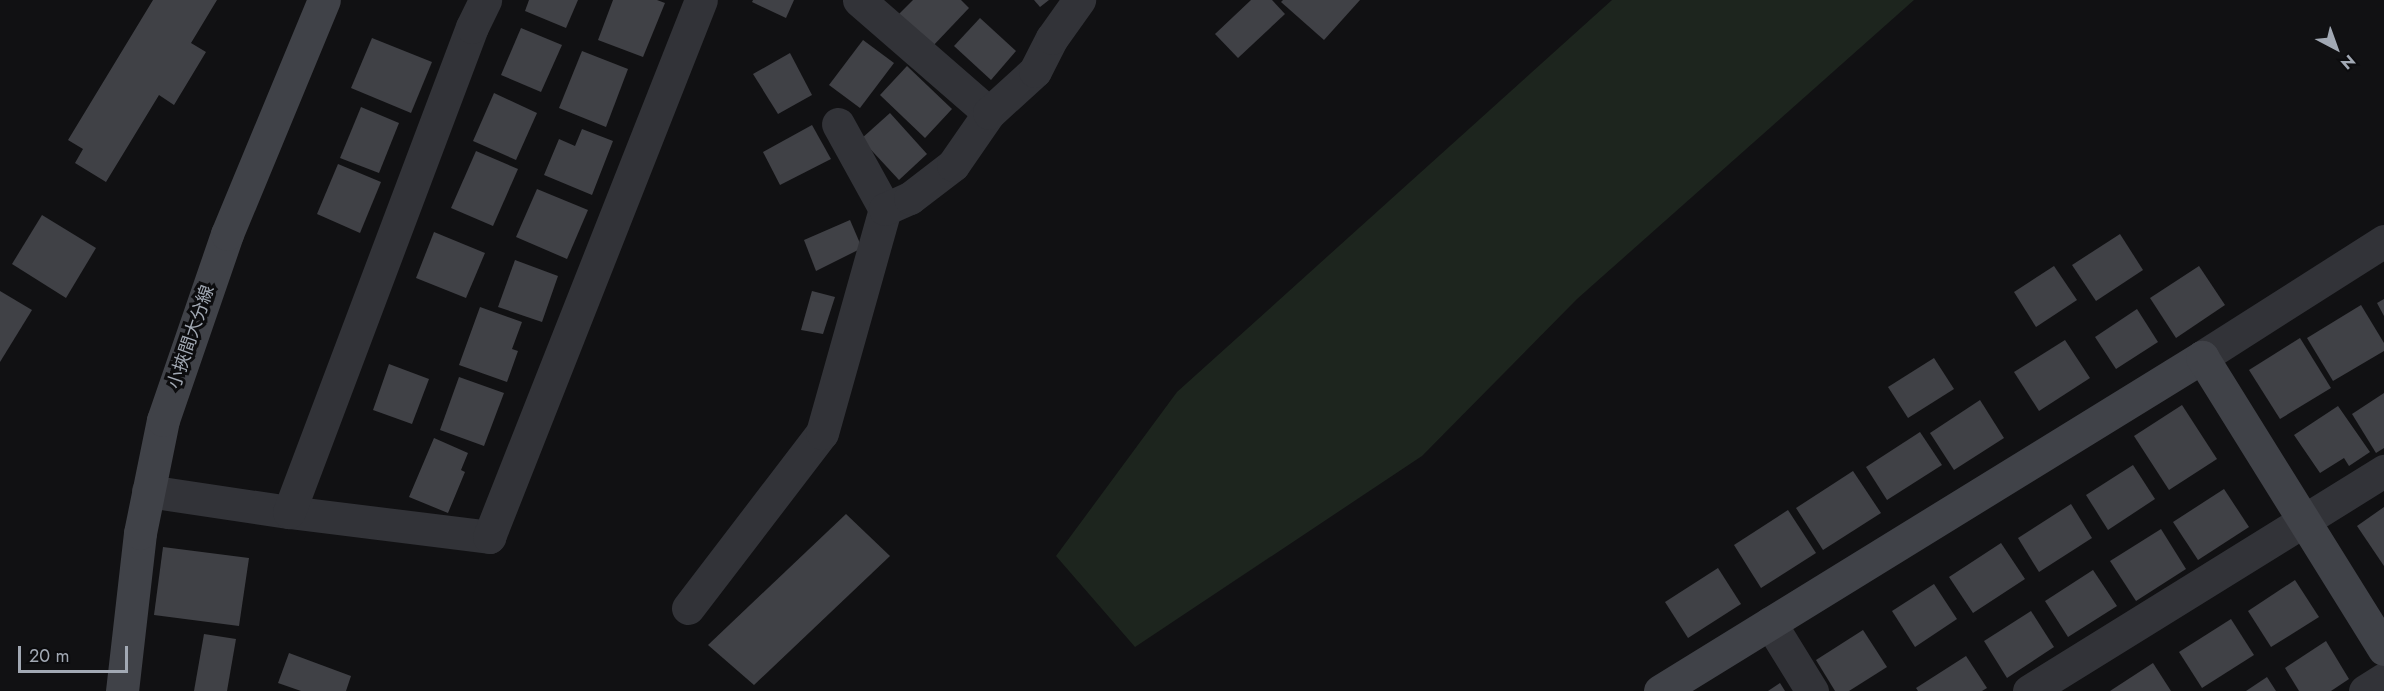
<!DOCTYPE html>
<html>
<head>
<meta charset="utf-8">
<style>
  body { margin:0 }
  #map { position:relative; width:2384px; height:691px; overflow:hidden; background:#111113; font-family:Jost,"Noto Sans JP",sans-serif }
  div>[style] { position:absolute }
  .green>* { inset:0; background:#1d251e }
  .building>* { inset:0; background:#404146 }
  .street>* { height:33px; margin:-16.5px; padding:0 16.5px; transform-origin:16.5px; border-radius:16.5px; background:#323338 }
  .secondary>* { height:33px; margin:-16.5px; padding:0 16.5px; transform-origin:16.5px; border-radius:16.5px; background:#404248 }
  span { translate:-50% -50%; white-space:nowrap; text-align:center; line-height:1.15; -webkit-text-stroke:6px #0c0c0e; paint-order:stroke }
  .street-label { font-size:18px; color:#a2a9b4 }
  .north { position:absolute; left:2306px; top:18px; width:60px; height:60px; -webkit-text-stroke:4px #0c0c0e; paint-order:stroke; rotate:139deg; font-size:16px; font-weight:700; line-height:24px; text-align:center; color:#a2a9b4 }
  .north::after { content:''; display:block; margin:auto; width:21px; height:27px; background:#a2a9b4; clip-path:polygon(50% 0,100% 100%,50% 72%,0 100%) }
  .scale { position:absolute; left:18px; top:646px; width:110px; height:27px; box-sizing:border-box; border:3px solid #a2a9b4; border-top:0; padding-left:8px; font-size:18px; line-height:21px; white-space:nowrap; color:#a2a9b4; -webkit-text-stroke:4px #0c0c0e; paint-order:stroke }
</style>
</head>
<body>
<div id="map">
  <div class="green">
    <i style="clip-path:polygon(1612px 0,1914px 0,1577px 299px,1422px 456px,1135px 647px,1056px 556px,1177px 392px)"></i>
  </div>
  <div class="building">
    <i style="clip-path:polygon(153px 0,217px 0,191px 43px,206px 52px,174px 105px,159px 95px,106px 182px,75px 163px,83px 149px,68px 140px)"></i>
    <i style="clip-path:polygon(529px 0,578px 0,566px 28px,525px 11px)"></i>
    <i style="clip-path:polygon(613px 0,657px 0,665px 3px,643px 57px,598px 40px)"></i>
    <i style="clip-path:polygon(753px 0,794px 0,786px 18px,752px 2px)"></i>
    <i style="clip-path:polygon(913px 0,961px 0,969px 8px,931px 48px,897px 16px)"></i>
    <i style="clip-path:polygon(1034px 0,1049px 0,1040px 7px)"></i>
    <i style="clip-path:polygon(1251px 0,1272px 0,1285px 14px,1238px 58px,1215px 34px)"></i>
    <i style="clip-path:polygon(1283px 0,1360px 0,1324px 40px,1281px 2px)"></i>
    <i style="clip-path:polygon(980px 18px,1016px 51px,991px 80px,954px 46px)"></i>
    <i style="clip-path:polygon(521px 28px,562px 45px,541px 92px,501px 75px)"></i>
    <i style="clip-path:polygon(372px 38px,432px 62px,411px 113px,351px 88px)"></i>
    <i style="clip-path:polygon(863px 40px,894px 63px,860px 108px,829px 85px)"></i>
    <i style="clip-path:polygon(582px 51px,628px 69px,606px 127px,559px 108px)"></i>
    <i style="clip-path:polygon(790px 53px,812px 95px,778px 114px,753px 74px)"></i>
    <i style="clip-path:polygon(907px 66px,952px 109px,925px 138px,880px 95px)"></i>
    <i style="clip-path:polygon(494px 93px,537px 113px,516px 160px,473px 141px)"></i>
    <i style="clip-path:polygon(361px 107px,399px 123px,379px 173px,340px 158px)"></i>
    <i style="clip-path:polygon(890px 113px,927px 154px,899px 180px,861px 139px)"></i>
    <i style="clip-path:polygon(812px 125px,831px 159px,780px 185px,763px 152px)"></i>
    <i style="clip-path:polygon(582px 129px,613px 141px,592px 195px,544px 175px,559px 139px,575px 146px)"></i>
    <i style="clip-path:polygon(476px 151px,518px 169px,493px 226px,451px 208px)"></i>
    <i style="clip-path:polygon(338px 164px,381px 182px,360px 233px,317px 214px)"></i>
    <i style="clip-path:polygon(537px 189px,588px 210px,567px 259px,516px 237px)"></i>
    <i style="clip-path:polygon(42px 215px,96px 248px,66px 298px,12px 264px)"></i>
    <i style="clip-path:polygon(850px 220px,862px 248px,816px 271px,804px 240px)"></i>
    <i style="clip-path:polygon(434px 232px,485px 253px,466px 298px,416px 278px)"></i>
    <i style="clip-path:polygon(2120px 234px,2143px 270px,2096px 301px,2072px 265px)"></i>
    <i style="clip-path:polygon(515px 260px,558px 276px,542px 322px,498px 307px)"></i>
    <i style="clip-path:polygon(2054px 266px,2077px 300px,2036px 327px,2014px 292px)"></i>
    <i style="clip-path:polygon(2199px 266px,2225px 305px,2176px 338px,2150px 298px)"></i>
    <i style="clip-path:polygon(0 291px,32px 310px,0 362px)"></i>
    <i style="clip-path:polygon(812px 291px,835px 297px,823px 334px,801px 330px)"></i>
    <i style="clip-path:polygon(2384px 299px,2384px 316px,2377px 303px)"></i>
    <i style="clip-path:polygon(2361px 305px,2384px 343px,2384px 351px,2333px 381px,2307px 338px)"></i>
    <i style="clip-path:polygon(480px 307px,522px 322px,512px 349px,518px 351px,507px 382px,459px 365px)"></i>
    <i style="clip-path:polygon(2137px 309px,2158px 342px,2116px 369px,2095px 337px)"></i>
    <i style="clip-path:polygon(2300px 338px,2331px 388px,2280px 419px,2249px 370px)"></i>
    <i style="clip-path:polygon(2065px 340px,2090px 378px,2039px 411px,2014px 372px)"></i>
    <i style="clip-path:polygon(1934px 358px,1954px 389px,1908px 418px,1888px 387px)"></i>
    <i style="clip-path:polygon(389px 364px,429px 379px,412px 424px,373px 410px)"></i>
    <i style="clip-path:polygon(459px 377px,504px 393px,484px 446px,440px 430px)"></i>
    <i style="clip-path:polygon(2384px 393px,2384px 448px,2376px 453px,2352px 414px)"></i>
    <i style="clip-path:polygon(1980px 400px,2004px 438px,1954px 470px,1930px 433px)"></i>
    <i style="clip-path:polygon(2182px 405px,2217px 459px,2169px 490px,2134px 436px)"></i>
    <i style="clip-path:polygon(2338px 406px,2370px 452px,2349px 466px,2344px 458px,2320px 473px,2294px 435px)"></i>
    <i style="clip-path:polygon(1920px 432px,1942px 465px,1887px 500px,1866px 467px)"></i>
    <i style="clip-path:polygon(434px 438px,468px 453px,461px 470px,465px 472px,448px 513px,409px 497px)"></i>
    <i style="clip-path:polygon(2133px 465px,2155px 499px,2108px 530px,2086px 495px)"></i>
    <i style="clip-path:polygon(1853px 471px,1881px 513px,1823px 550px,1796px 508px)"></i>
    <i style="clip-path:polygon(2224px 489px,2249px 527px,2198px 560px,2173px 522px)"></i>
    <i style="clip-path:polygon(2071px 504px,2092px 538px,2039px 572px,2018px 538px)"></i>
    <i style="clip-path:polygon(2384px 507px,2384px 566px,2357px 526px)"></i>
    <i style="clip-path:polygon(1788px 510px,1816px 553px,1761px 588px,1734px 545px)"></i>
    <i style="clip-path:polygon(846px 514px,890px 556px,754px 685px,708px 645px)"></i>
    <i style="clip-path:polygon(2161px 529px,2186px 569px,2136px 601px,2110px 561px)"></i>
    <i style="clip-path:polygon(2001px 543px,2025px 579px,1973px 613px,1949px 577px)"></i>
    <i style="clip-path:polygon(163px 547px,249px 558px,239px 626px,154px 615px)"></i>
    <i style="clip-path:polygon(1718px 568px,1741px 604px,1688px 638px,1665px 602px)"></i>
    <i style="clip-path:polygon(2093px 570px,2117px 606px,2068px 637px,2045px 601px)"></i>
    <i style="clip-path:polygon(2295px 580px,2319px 617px,2271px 647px,2248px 611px)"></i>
    <i style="clip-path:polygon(1934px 584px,1957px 619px,1915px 647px,1892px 611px)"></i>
    <i style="clip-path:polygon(2031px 611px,2054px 647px,2007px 678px,1984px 641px)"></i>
    <i style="clip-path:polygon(2231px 619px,2254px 655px,2202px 688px,2179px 652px)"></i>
    <i style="clip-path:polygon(1863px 630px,1887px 667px,1849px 691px,1835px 691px,1816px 660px)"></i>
    <i style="clip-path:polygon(204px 634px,236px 639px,227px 691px,194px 691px)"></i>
    <i style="clip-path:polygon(2326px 641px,2349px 679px,2331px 691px,2299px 691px,2285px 668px)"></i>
    <i style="clip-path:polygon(289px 653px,351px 676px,346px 691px,301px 691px,278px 683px)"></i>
    <i style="clip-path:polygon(1966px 656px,1987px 688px,1982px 691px,1918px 691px,1916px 688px)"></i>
    <i style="clip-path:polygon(2153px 663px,2171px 691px,2110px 691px)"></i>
    <i style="clip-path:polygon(2267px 677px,2276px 691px,2246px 691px)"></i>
    <i style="clip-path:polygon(1780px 683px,1785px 691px,1768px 691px)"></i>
  </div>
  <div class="street">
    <i style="left:859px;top:0;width:172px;rotate:41deg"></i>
    <i style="left:838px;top:124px;width:97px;rotate:61.1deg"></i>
    <i style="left:2202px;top:357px;width:216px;rotate:-32.5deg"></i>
    <i style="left:148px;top:491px;width:143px;rotate:8.5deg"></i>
    <i style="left:289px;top:512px;width:202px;rotate:7.1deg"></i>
    <i style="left:489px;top:537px;width:577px;rotate:-68.46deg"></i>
    <i style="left:289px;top:512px;width:518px;rotate:-69.33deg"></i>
    <i style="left:472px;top:27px;width:30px;rotate:-64deg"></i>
    <i style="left:688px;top:608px;width:220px;rotate:-52.6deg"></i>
    <i style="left:822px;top:433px;width:233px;rotate:-74.3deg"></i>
    <i style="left:885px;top:209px;width:27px;rotate:-24deg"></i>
    <i style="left:910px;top:198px;width:54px;rotate:-37.5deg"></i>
    <i style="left:953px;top:165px;width:63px;rotate:-55.3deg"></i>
    <i style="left:989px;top:113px;width:62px;rotate:-42.4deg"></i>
    <i style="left:1035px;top:71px;width:37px;rotate:-63deg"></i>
    <i style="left:1052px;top:38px;width:47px;rotate:-54.6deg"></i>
    <i style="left:1770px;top:623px;width:80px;rotate:58.3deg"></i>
    <i style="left:2029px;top:691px;width:418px;rotate:-31.8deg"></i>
    <i style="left:2365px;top:691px;width:22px;rotate:-32deg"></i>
  </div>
  <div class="secondary">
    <i style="left:122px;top:691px;width:159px;rotate:-83.5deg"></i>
    <i style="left:140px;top:533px;width:115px;rotate:-78.5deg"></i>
    <i style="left:163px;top:420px;width:197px;rotate:-71deg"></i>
    <i style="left:227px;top:234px;width:253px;rotate:-67.5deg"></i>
    <i style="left:1660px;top:691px;width:637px;rotate:-31.64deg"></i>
    <i style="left:2202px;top:357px;width:344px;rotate:58.1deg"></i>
  </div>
  <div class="street-label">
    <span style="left:191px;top:337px;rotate:-71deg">小挾間大分線</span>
  </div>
  <div class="north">N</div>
  <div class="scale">20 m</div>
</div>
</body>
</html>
